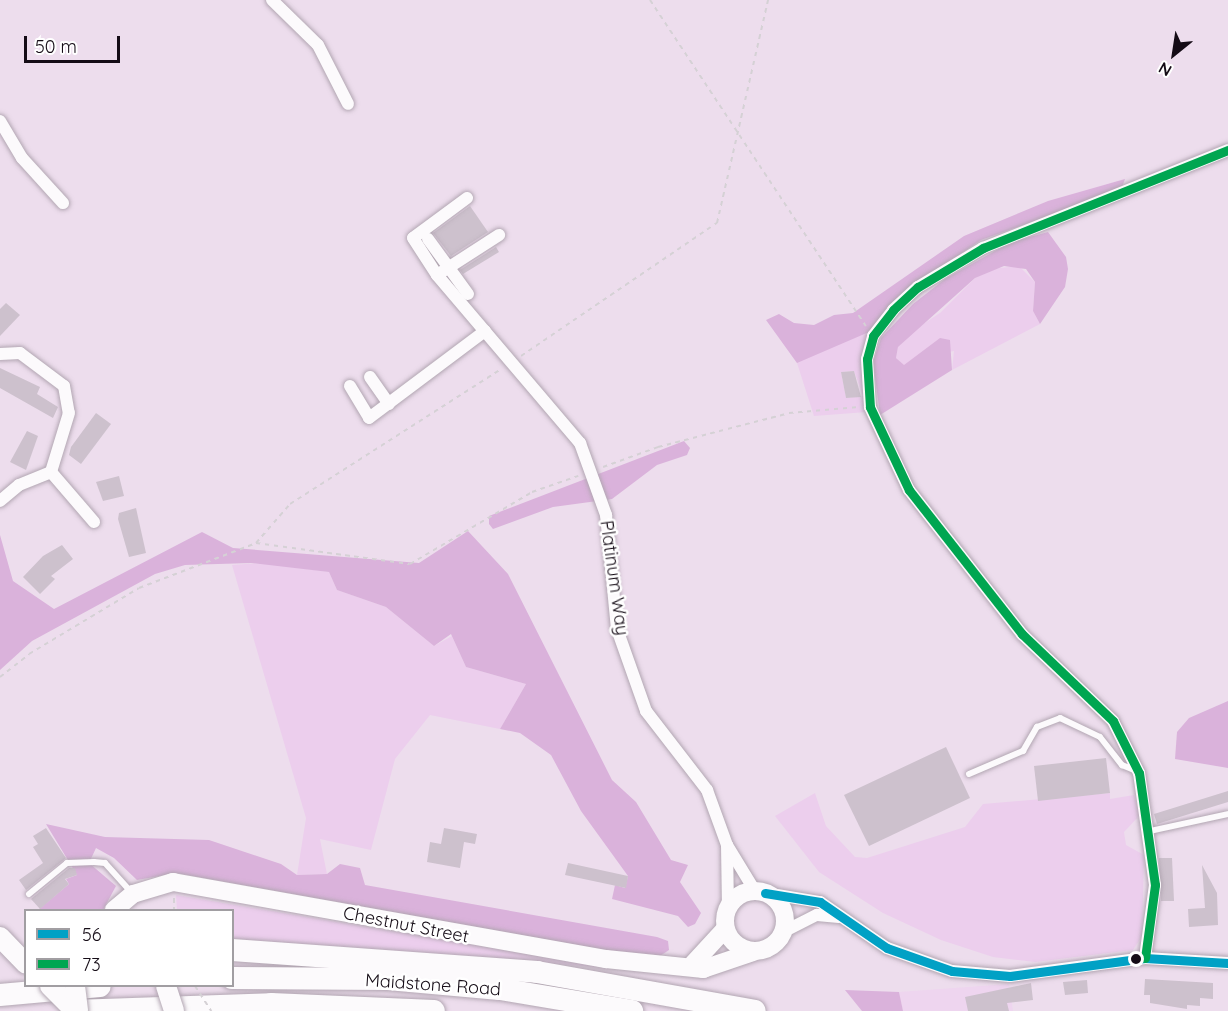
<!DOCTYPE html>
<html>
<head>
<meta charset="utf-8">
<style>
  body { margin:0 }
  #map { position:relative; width:1228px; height:1011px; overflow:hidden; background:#eddded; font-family:Quicksand,sans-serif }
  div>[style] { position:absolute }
  .built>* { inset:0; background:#eed5ef }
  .green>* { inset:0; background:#ecceed }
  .forest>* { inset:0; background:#dab2db }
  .building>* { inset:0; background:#cdc1cd }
  .path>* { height:2px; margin-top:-1px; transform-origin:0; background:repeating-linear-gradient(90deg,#d5d1d5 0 4.5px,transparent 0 9px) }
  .roads { filter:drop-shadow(0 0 2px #b2a6b2) drop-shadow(0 0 2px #b2a6b2) }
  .lane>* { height:6px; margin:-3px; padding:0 3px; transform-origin:3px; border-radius:3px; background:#fcfafc }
  .street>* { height:12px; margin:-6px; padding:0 6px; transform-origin:6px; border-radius:6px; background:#fcfafc }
  .secondary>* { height:18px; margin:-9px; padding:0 9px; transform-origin:9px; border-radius:9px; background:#fcfafc }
  .secondary>.ring { margin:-9px; padding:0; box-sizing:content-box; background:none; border:18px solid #fcfafc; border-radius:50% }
  .primary>* { height:20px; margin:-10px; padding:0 10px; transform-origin:10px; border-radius:10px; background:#fcfafc }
  .highway>* { height:22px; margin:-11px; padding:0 11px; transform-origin:11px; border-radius:11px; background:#fcfafc }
  .path-bridge>* { height:2px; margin-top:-1px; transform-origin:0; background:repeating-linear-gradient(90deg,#d5d1d5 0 4.5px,transparent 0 9px) }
  .bridges { filter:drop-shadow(0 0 2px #b2a6b2) drop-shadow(0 0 2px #b2a6b2) }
  .primary-bridge>* { height:20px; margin:-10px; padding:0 10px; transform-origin:10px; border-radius:10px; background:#fcfafc }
  .bus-1>* { height:9px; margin:-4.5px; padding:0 4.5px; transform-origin:4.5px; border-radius:4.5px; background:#01a1c5 }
  .bus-2>* { height:9px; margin:-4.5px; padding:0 4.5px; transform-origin:4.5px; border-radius:4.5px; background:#00a651 }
  .dots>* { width:16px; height:16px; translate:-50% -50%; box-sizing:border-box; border:3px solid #fff; border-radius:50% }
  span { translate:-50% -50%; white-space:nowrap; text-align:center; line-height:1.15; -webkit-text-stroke:5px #fff; paint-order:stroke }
  .street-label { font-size:18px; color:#150c16 }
  .legend { position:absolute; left:24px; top:909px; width:210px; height:78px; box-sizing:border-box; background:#fff; border:2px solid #a19ea2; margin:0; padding:8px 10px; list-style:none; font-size:18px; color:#150c16 }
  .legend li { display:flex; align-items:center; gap:12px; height:30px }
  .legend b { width:30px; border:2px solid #a19ea2 }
  .north { position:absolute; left:1144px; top:24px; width:60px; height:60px; -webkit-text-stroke:4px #fff; paint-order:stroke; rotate:210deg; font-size:16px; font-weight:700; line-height:24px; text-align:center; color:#150c16 }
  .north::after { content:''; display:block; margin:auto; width:21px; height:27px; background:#150c16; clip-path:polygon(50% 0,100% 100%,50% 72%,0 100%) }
  .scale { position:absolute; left:24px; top:36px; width:96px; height:27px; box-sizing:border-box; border:3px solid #150c16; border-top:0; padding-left:8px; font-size:18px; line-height:21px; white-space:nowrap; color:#150c16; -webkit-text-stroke:4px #fff; paint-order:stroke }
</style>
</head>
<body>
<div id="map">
  <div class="built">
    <i style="clip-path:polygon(1009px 984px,1013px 1011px,903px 1011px,899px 992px)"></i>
  </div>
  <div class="green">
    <i style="clip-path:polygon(1019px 266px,1035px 282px,1033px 311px,1040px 324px,952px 370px,954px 351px,914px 358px,904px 366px,896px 358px,898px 347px,917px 328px,940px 313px,975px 278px,991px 269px)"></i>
    <i style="clip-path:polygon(evenodd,869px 332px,861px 363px,867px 412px,814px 416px,797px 363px,780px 339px,869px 332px,854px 371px,863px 396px,846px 398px,841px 372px,854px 371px)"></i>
    <i style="clip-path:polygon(261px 563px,329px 572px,337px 590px,386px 607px,434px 646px,452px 636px,466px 667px,526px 684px,500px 729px,430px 715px,395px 759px,371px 850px,320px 839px,327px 874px,297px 875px,306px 818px,232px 565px)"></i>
    <i style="clip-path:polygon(815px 793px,826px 826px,855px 857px,867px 858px,965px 827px,983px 804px,1110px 793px,1110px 799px,1134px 795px,1140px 815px,1124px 832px,1126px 845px,1144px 855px,1142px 936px,1133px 950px,1035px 962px,993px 957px,941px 940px,883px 913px,819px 872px,775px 816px)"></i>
    <i style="clip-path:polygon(176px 895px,610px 968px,233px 939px,232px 910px,177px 910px)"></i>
  </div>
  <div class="forest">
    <i style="clip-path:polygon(1125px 179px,1121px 190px,981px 240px,916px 284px,869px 332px,797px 363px,766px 320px,779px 314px,794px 323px,814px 325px,834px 315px,853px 313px,964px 236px,1048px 201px)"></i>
    <i style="clip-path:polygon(1048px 232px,1066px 257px,1068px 269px,1065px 287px,1040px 324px,1033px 311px,1035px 282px,1026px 269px,1004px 266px,975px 278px,898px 347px,896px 358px,904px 365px,940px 338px,950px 340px,952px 370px,880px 415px,873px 362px,881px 338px,913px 304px,945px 279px,1011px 242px)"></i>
    <i style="clip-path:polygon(684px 441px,690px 448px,687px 455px,657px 465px,612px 499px,553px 507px,493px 529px,489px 524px,489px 516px)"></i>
    <i style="clip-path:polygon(468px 531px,508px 574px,612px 780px,636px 802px,671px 860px,688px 865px,680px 882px,701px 913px,695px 924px,688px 927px,678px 916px,612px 899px,615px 885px,625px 888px,628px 876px,581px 811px,551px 755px,520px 733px,500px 729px,526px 684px,466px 667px,451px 634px,434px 646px,386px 607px,337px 590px,329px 572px,251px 563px,185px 565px,155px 574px,32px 641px,0 670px,0 535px,13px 581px,54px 609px,202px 532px,233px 548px,419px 563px)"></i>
    <i style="clip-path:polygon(1228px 701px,1228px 768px,1175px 759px,1177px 732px,1189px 718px)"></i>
    <i style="clip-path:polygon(46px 824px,105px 837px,209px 840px,281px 864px,297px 875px,327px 874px,340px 864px,360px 868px,365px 885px,657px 937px,668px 941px,669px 950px,657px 958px,626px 954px,176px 873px,137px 880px,114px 858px,96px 848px,89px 863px,116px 886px,103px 910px,38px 910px,69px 884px,66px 879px,77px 875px)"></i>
    <i style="clip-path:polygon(845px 990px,899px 992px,903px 1011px,862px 1011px)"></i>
  </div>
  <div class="building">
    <i style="clip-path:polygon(470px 206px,488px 232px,451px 256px,433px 233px)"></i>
    <i style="clip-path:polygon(496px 247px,499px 252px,463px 274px,460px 270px)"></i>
    <i style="clip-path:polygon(6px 303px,20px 315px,0 336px,0 309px)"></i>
    <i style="clip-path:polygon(0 368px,40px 387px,37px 394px,58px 407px,53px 418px,0 388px)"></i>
    <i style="clip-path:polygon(854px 371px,861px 397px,846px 398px,841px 372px)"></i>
    <i style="clip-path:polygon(96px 413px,111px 424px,81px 464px,69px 455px,71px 447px)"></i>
    <i style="clip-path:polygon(27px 431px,38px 436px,26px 470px,10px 462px)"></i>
    <i style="clip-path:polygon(119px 476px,124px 496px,103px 501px,96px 482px)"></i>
    <i style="clip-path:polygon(136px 508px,146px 553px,129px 557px,118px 519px,119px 513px)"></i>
    <i style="clip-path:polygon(62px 545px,73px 559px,51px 576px,55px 579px,40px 594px,23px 577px,43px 556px)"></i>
    <i style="clip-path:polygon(946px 747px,970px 798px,869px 846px,844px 795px)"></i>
    <i style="clip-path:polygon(1106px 758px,1110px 793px,1038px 801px,1034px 766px)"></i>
    <i style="clip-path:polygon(1228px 791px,1228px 802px,1157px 824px,1154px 814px)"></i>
    <i style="clip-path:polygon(46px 828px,66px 858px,26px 890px,19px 880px,43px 863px,33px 847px,38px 844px,33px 836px)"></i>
    <i style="clip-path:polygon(444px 828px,477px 834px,475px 844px,464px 842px,460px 868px,427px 862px,430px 842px,441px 844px)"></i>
    <i style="clip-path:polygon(1159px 858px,1172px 858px,1174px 901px,1161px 901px)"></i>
    <i style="clip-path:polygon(568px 863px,628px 876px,626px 888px,565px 875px)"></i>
    <i style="clip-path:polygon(1202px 865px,1217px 893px,1218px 925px,1189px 927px,1188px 909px,1205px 908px)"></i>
    <i style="clip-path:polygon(69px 868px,75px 868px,77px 875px,65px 879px,69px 884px,40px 909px,31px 899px)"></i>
    <i style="clip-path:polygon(1145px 979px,1213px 983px,1213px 999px,1200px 998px,1200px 1006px,1187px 1005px,1187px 1009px,1150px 1003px,1150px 995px,1144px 995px)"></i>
    <i style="clip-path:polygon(1087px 980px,1088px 993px,1065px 995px,1063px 982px)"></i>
    <i style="clip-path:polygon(1031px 983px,1033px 1000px,1007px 1003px,1009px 1011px,968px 1011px,965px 997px)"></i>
  </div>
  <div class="path">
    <i style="left:650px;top:0;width:391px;rotate:56.5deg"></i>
    <i style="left:521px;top:356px;width:237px;rotate:-34.2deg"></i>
    <i style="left:717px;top:223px;width:229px;rotate:-77.1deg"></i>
    <i style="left:603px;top:467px;width:59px;rotate:-20deg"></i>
    <i style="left:658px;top:447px;width:135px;rotate:-14.5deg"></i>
    <i style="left:789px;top:413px;width:70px;rotate:-4.9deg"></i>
    <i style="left:256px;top:543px;width:52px;rotate:-48.9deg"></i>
    <i style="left:290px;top:504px;width:250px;rotate:-32.6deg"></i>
    <i style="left:0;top:677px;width:37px;rotate:-38deg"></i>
    <i style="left:29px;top:654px;width:128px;rotate:-31deg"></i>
    <i style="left:139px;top:588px;width:125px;rotate:-21deg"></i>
    <i style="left:256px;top:543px;width:155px;rotate:7.8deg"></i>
    <i style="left:410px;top:564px;width:142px;rotate:-30.5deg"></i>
    <i style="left:532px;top:492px;width:49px;rotate:-19.2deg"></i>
    <i style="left:174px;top:898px;width:12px;rotate:90deg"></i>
  </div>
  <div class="roads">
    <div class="lane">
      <i style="left:969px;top:774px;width:59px;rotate:-23.1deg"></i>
      <i style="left:1023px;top:751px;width:28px;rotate:-60deg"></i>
      <i style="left:1037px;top:727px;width:25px;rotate:-21deg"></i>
      <i style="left:1060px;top:718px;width:44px;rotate:25.4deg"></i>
      <i style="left:1100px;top:737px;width:36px;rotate:52deg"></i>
      <i style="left:1122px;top:765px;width:15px;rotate:23deg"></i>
      <i style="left:1150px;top:831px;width:80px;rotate:-12.3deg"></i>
      <i style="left:29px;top:894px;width:49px;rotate:-39.2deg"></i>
      <i style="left:67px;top:863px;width:27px;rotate:-2deg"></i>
      <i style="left:94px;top:862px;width:11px;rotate:5deg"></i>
      <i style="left:105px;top:863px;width:40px;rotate:48deg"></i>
    </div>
    <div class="street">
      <i style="left:272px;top:0;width:64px;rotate:44.4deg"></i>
      <i style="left:318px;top:45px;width:66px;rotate:63deg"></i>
      <i style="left:0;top:121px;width:43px;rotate:59.3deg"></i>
      <i style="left:22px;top:158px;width:61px;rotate:47.7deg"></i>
      <i style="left:467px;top:198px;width:67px;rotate:143.5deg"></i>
      <i style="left:413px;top:238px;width:44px;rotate:57deg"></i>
      <i style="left:437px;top:275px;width:221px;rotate:49.6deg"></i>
      <i style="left:580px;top:443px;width:77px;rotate:70.1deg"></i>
      <i style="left:606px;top:515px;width:115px;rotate:84.5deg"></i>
      <i style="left:617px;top:629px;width:87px;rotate:70.5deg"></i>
      <i style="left:646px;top:711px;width:100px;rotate:52.3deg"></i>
      <i style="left:707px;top:790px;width:59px;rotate:70deg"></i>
      <i style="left:727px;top:845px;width:54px;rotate:58.7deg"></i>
      <i style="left:428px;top:239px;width:68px;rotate:54deg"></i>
      <i style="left:437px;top:275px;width:74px;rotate:-32.8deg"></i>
      <i style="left:0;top:354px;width:20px;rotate:-3deg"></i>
      <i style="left:20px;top:353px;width:55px;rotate:36.9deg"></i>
      <i style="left:64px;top:386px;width:27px;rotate:80deg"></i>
      <i style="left:69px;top:413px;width:62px;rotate:107deg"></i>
      <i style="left:51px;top:472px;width:66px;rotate:49.3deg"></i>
      <i style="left:370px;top:377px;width:33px;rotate:55deg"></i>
      <i style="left:350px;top:386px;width:37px;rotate:59deg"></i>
      <i style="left:369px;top:418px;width:145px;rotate:-36.9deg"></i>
      <i style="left:0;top:501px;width:25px;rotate:-40deg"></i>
      <i style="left:19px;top:485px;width:35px;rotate:-22deg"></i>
      <i style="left:727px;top:845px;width:62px;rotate:89.1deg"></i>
      <i style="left:765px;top:893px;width:56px;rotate:9.3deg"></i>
      <i style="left:820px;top:902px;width:81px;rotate:34.5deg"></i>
      <i style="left:887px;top:948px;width:69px;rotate:19.5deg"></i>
      <i style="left:952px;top:971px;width:58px;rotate:4.9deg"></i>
      <i style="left:1010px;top:976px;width:136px;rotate:-7.6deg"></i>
      <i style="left:1145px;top:958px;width:83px;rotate:3.4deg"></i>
      <i style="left:783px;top:932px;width:38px;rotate:-27deg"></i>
      <i style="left:817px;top:915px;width:22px;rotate:5deg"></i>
      <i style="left:1145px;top:958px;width:74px;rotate:-82.2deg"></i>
      <i style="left:1155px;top:885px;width:113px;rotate:-98.1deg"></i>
      <i style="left:1139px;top:773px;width:58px;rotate:-116.6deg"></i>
      <i style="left:1113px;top:721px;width:126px;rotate:-136.3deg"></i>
      <i style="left:1022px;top:634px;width:183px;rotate:-128.1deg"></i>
      <i style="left:909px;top:490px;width:92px;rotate:-115.2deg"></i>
      <i style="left:870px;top:407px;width:48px;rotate:-93.6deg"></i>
      <i style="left:867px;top:359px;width:24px;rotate:-75deg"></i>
      <i style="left:873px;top:336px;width:33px;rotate:-52deg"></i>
      <i style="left:893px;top:310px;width:34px;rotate:-43deg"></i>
      <i style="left:918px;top:287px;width:76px;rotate:-31deg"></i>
      <i style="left:983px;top:248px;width:264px;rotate:-21.8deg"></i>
    </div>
    <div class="secondary">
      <i class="ring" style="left:725px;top:891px;width:42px;height:42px"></i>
      <i style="left:114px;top:910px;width:25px;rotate:-40deg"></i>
      <i style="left:133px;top:894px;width:42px;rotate:-16.7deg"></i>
      <i style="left:173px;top:882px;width:440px;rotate:10.1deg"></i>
      <i style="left:606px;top:959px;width:98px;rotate:5.9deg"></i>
      <i style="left:703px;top:969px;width:53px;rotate:-18.8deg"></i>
      <i style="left:690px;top:967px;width:52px;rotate:-47.4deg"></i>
    </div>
    <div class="primary">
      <i style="left:0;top:937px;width:37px;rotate:46deg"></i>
    </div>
    <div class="highway">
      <i style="left:232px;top:950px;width:306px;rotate:4.1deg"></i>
      <i style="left:537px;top:972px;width:221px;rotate:10.1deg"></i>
      <i style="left:232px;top:978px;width:156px;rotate:0.4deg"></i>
      <i style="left:388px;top:979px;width:112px;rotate:5.1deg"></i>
      <i style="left:500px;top:989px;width:134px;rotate:9.5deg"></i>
      <i style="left:0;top:995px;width:100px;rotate:-5.1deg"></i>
      <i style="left:74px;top:1011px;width:197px;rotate:-2deg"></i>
      <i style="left:271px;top:1004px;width:163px;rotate:2.5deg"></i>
    </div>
  </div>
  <div class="path-bridge">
    <i style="left:195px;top:986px;width:30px;rotate:57deg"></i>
  </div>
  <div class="bridges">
    <div class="primary-bridge">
      <i style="left:50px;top:986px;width:35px;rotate:45deg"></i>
      <i style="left:75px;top:986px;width:25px;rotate:83deg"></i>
      <i style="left:166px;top:986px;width:26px;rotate:72deg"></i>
    </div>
  </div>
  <div class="bus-1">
    <i style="left:765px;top:893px;width:56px;rotate:9.3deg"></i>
    <i style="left:820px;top:902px;width:81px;rotate:34.5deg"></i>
    <i style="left:887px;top:948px;width:69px;rotate:19.5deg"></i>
    <i style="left:952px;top:971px;width:58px;rotate:4.9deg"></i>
    <i style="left:1010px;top:976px;width:136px;rotate:-7.6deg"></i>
    <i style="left:1145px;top:958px;width:83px;rotate:3.4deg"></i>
  </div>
  <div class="bus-2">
    <i style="left:1145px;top:958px;width:74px;rotate:-82.2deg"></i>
    <i style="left:1155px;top:885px;width:113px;rotate:-98.1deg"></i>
    <i style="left:1139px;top:773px;width:58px;rotate:-116.6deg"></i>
    <i style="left:1113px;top:721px;width:126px;rotate:-136.3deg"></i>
    <i style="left:1022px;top:634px;width:183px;rotate:-128.1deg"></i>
    <i style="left:909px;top:490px;width:92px;rotate:-115.2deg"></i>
    <i style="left:870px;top:407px;width:48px;rotate:-93.6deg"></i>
    <i style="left:867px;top:359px;width:24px;rotate:-75deg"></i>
    <i style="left:873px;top:336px;width:33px;rotate:-52deg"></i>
    <i style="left:893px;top:310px;width:34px;rotate:-43deg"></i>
    <i style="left:918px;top:287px;width:76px;rotate:-31deg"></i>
    <i style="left:983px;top:248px;width:264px;rotate:-21.8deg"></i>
  </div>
  <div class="dots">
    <i style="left:1136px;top:959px;background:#150c16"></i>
  </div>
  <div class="street-label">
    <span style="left:614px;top:578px;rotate:82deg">Platinum Way</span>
    <span style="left:406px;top:925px;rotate:11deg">Chestnut Street</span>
    <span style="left:433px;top:985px;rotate:4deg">Maidstone Road</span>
  </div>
  <ul class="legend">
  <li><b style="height:8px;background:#01a1c5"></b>56</li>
  <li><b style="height:8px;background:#00a651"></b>73</li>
  </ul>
  <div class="north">N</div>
  <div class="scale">50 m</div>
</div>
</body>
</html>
